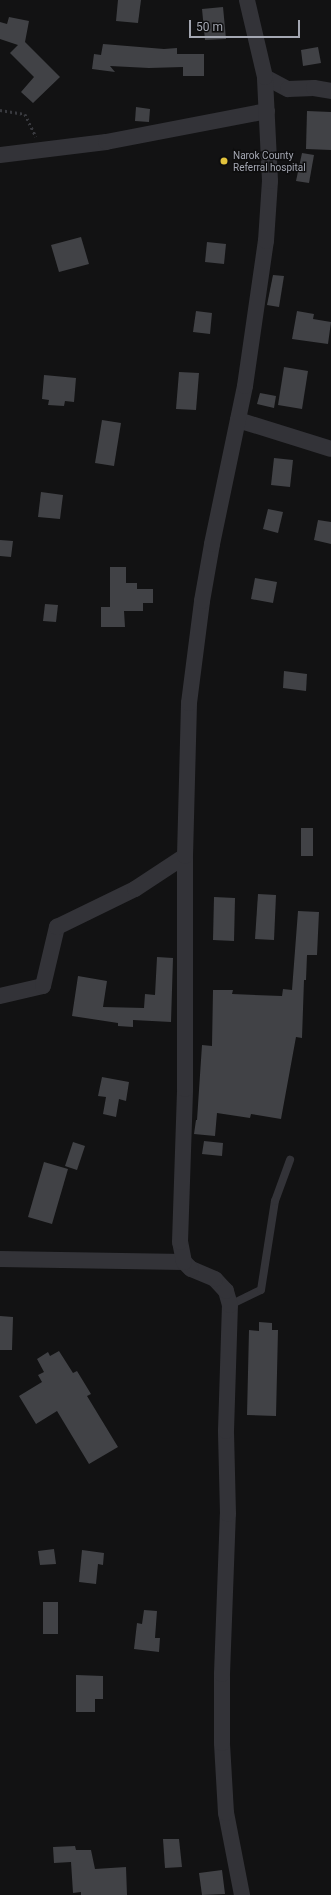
<!DOCTYPE html>
<html>
<head>
<meta charset="utf-8">
<style>
  body { margin:0 }
  #map { position:relative; width:331px; height:1895px; overflow:hidden; background:#121213; font-family:Roboto,sans-serif }
  div>[style] { position:absolute }
  .building>* { inset:0; background:#414246 }
  .path>* { height:2.5px; margin-top:-1.25px; transform-origin:0; background:repeating-linear-gradient(90deg,#393a3f 0 2px,transparent 0 5px) }
  .service>* { height:8px; margin:-4px; padding:0 4px; transform-origin:4px; border-radius:4px; background:#333338 }
  .minor>* { height:16px; margin:-8px; padding:0 8px; transform-origin:8px; border-radius:8px; background:#333338 }
  .dots>* { width:11px; height:11px; translate:-50% -50%; box-sizing:border-box; border:2px solid #0d0d0e; border-radius:50% }
  span { translate:-50% -50%; white-space:nowrap; text-align:center; line-height:1.15; -webkit-text-stroke:3px #0d0d0e; paint-order:stroke }
  .poi-label { font-size:10px; color:#a4a7b2 }
  .left { translate:0 -50%; text-align:left }
  .scale { position:absolute; left:189px; top:20px; width:111px; height:18px; box-sizing:border-box; border:2px solid #a4a7b2; border-top:0; padding-left:5px; font-size:12px; line-height:14px; white-space:nowrap; color:#a4a7b2; -webkit-text-stroke:3px #0d0d0e; paint-order:stroke }
</style>
</head>
<body>
<div id="map">
  <div class="building">
    <i style="clip-path:polygon(118px 0,141px 0,138px 23px,116px 21px)"></i>
    <i style="clip-path:polygon(223px 7px,226px 39px,205px 40px,202px 9px)"></i>
    <i style="clip-path:polygon(9px 17px,29px 21px,25px 42px,60px 77px,33px 103px,21px 92px,34px 77px,10px 53px,18px 45px,0 39px,0 22px,7px 24px)"></i>
    <i style="clip-path:polygon(103px 44px,164px 49px,177px 48px,177px 54px,204px 54px,204px 76px,183px 76px,183px 67px,149px 68px,110px 66px,115px 72px,92px 69px,94px 54px,101px 55px)"></i>
    <i style="clip-path:polygon(318px 47px,321px 63px,303px 66px,301px 50px)"></i>
    <i style="clip-path:polygon(136px 107px,150px 109px,149px 122px,135px 121px)"></i>
    <i style="clip-path:polygon(307px 111px,331px 112px,331px 150px,306px 149px)"></i>
    <i style="clip-path:polygon(302px 153px,314px 155px,309px 183px,296px 181px)"></i>
    <i style="clip-path:polygon(81px 237px,89px 264px,59px 272px,51px 245px)"></i>
    <i style="clip-path:polygon(207px 242px,226px 244px,224px 264px,205px 262px)"></i>
    <i style="clip-path:polygon(273px 275px,284px 276px,279px 307px,267px 305px)"></i>
    <i style="clip-path:polygon(196px 311px,212px 313px,210px 334px,193px 332px)"></i>
    <i style="clip-path:polygon(297px 311px,314px 314px,313px 319px,331px 322px,328px 344px,292px 339px)"></i>
    <i style="clip-path:polygon(284px 367px,308px 371px,302px 409px,278px 405px)"></i>
    <i style="clip-path:polygon(179px 372px,199px 373px,196px 410px,176px 409px)"></i>
    <i style="clip-path:polygon(44px 375px,76px 378px,74px 402px,65px 401px,64px 406px,48px 405px,49px 400px,42px 399px)"></i>
    <i style="clip-path:polygon(260px 393px,276px 396px,274px 408px,257px 404px)"></i>
    <i style="clip-path:polygon(102px 420px,121px 423px,114px 466px,95px 463px)"></i>
    <i style="clip-path:polygon(274px 458px,293px 460px,290px 487px,271px 485px)"></i>
    <i style="clip-path:polygon(41px 492px,63px 495px,60px 519px,38px 517px)"></i>
    <i style="clip-path:polygon(268px 509px,283px 512px,278px 533px,263px 529px)"></i>
    <i style="clip-path:polygon(318px 520px,331px 522px,331px 544px,314px 540px)"></i>
    <i style="clip-path:polygon(0 540px,13px 541px,11px 557px,0 556px)"></i>
    <i style="clip-path:polygon(110px 567px,126px 567px,126px 583px,137px 583px,137px 589px,153px 589px,153px 603px,143px 603px,143px 611px,124px 611px,125px 627px,101px 627px,101px 607px,110px 607px)"></i>
    <i style="clip-path:polygon(255px 578px,277px 582px,273px 603px,251px 599px)"></i>
    <i style="clip-path:polygon(45px 604px,58px 605px,56px 622px,43px 621px)"></i>
    <i style="clip-path:polygon(284px 671px,307px 674px,306px 691px,283px 688px)"></i>
    <i style="clip-path:polygon(301px 828px,313px 828px,313px 856px,301px 856px)"></i>
    <i style="clip-path:polygon(258px 894px,276px 895px,274px 940px,255px 939px)"></i>
    <i style="clip-path:polygon(214px 897px,235px 898px,234px 941px,213px 940px)"></i>
    <i style="clip-path:polygon(298px 911px,319px 912px,317px 955px,307px 955px,306px 980px,304px 980px,302px 1038px,296px 1037px,281px 1119px,251px 1114px,250px 1118px,217px 1113px,215px 1136px,194px 1134px,196px 1120px,197px 1120px,202px 1045px,212px 1046px,213px 990px,233px 990px,232px 994px,282px 996px,283px 989px,292px 990px)"></i>
    <i style="clip-path:polygon(157px 957px,173px 958px,171px 1022px,133px 1020px,133px 1027px,118px 1026px,118px 1023px,72px 1016px,78px 976px,107px 981px,103px 1007px,144px 1008px,145px 994px,155px 995px)"></i>
    <i style="clip-path:polygon(102px 1077px,129px 1082px,126px 1101px,119px 1099px,116px 1117px,103px 1114px,106px 1097px,98px 1096px)"></i>
    <i style="clip-path:polygon(204px 1141px,223px 1143px,222px 1156px,202px 1154px)"></i>
    <i style="clip-path:polygon(73px 1142px,85px 1146px,77px 1170px,65px 1166px)"></i>
    <i style="clip-path:polygon(44px 1162px,68px 1169px,52px 1224px,28px 1217px)"></i>
    <i style="clip-path:polygon(0 1316px,13px 1317px,12px 1350px,0 1350px)"></i>
    <i style="clip-path:polygon(259px 1322px,272px 1323px,272px 1330px,278px 1330px,276px 1416px,247px 1415px,249px 1330px,259px 1331px)"></i>
    <i style="clip-path:polygon(59px 1351px,73px 1373px,77px 1371px,91px 1394px,87px 1396px,118px 1447px,89px 1464px,57px 1411px,36px 1424px,19px 1396px,42px 1382px,38px 1375px,44px 1372px,37px 1359px,48px 1352px,50px 1356px)"></i>
    <i style="clip-path:polygon(54px 1549px,56px 1564px,40px 1565px,38px 1551px)"></i>
    <i style="clip-path:polygon(82px 1550px,104px 1553px,103px 1565px,98px 1564px,96px 1584px,79px 1582px)"></i>
    <i style="clip-path:polygon(43px 1602px,58px 1602px,58px 1634px,43px 1634px)"></i>
    <i style="clip-path:polygon(144px 1610px,157px 1611px,155px 1638px,160px 1638px,159px 1652px,134px 1649px,137px 1623px,142px 1624px)"></i>
    <i style="clip-path:polygon(76px 1675px,103px 1676px,103px 1699px,95px 1699px,95px 1712px,76px 1712px)"></i>
    <i style="clip-path:polygon(163px 1839px,179px 1839px,182px 1867px,165px 1868px)"></i>
    <i style="clip-path:polygon(75px 1846px,76px 1850px,91px 1850px,95px 1869px,126px 1867px,127px 1895px,81px 1895px,81px 1892px,73px 1893px,71px 1862px,54px 1863px,53px 1847px)"></i>
    <i style="clip-path:polygon(222px 1870px,225px 1894px,202px 1895px,199px 1873px)"></i>
  </div>
  <div class="path">
    <i style="left:0;top:110px;width:25px;rotate:9deg"></i>
    <i style="left:25px;top:114px;width:25px;rotate:64deg"></i>
  </div>
  <div class="service">
    <i style="left:230px;top:1305px;width:34px;rotate:-26deg"></i>
    <i style="left:261px;top:1290px;width:90px;rotate:-81.1deg"></i>
    <i style="left:275px;top:1201px;width:44px;rotate:-69.9deg"></i>
  </div>
  <div class="minor">
    <i style="left:265px;top:77px;width:26px;rotate:28deg"></i>
    <i style="left:288px;top:89px;width:26px;rotate:-2deg"></i>
    <i style="left:314px;top:88px;width:17px;rotate:10deg"></i>
    <i style="left:0;top:155px;width:107px;rotate:-7deg"></i>
    <i style="left:106px;top:142px;width:164px;rotate:-10.9deg"></i>
    <i style="left:238px;top:420px;width:97px;rotate:17.3deg"></i>
    <i style="left:0;top:996px;width:44px;rotate:-13.1deg"></i>
    <i style="left:43px;top:986px;width:61px;rotate:-76.7deg"></i>
    <i style="left:57px;top:927px;width:87px;rotate:-26deg"></i>
    <i style="left:135px;top:889px;width:60px;rotate:-33.4deg"></i>
    <i style="left:0;top:1259px;width:184px;rotate:0.9deg"></i>
    <i style="left:242px;top:1895px;width:84px;rotate:-101deg"></i>
    <i style="left:226px;top:1813px;width:70px;rotate:-93.3deg"></i>
    <i style="left:222px;top:1743px;width:69px;rotate:-90deg"></i>
    <i style="left:222px;top:1674px;width:160px;rotate:-87.9deg"></i>
    <i style="left:228px;top:1514px;width:83px;rotate:-91.4deg"></i>
    <i style="left:226px;top:1431px;width:126px;rotate:-88.2deg"></i>
    <i style="left:230px;top:1305px;width:15px;rotate:-106deg"></i>
    <i style="left:226px;top:1291px;width:16px;rotate:-133deg"></i>
    <i style="left:215px;top:1279px;width:26px;rotate:-157deg"></i>
    <i style="left:191px;top:1269px;width:10px;rotate:-135deg"></i>
    <i style="left:184px;top:1262px;width:20px;rotate:-101deg"></i>
    <i style="left:180px;top:1242px;width:153px;rotate:-88.1deg"></i>
    <i style="left:185px;top:1089px;width:233px;rotate:-90deg"></i>
    <i style="left:185px;top:856px;width:153px;rotate:-88.5deg"></i>
    <i style="left:189px;top:703px;width:103px;rotate:-82.7deg"></i>
    <i style="left:202px;top:601px;width:58px;rotate:-80deg"></i>
    <i style="left:212px;top:544px;width:161px;rotate:-78.2deg"></i>
    <i style="left:245px;top:386px;width:147px;rotate:-81.8deg"></i>
    <i style="left:266px;top:241px;width:60px;rotate:-86.2deg"></i>
    <i style="left:270px;top:181px;width:104px;rotate:-92.8deg"></i>
    <i style="left:265px;top:77px;width:79px;rotate:-103.2deg"></i>
  </div>
  <div class="dots">
    <i style="left:224px;top:161px;background:#e1c23c"></i>
  </div>
  <div class="poi-label">
    <span class="left" style="left:233px;top:161px">Narok County<br>Referral hospital</span>
  </div>
  <div class="scale">50 m</div>
</div>
</body>
</html>
